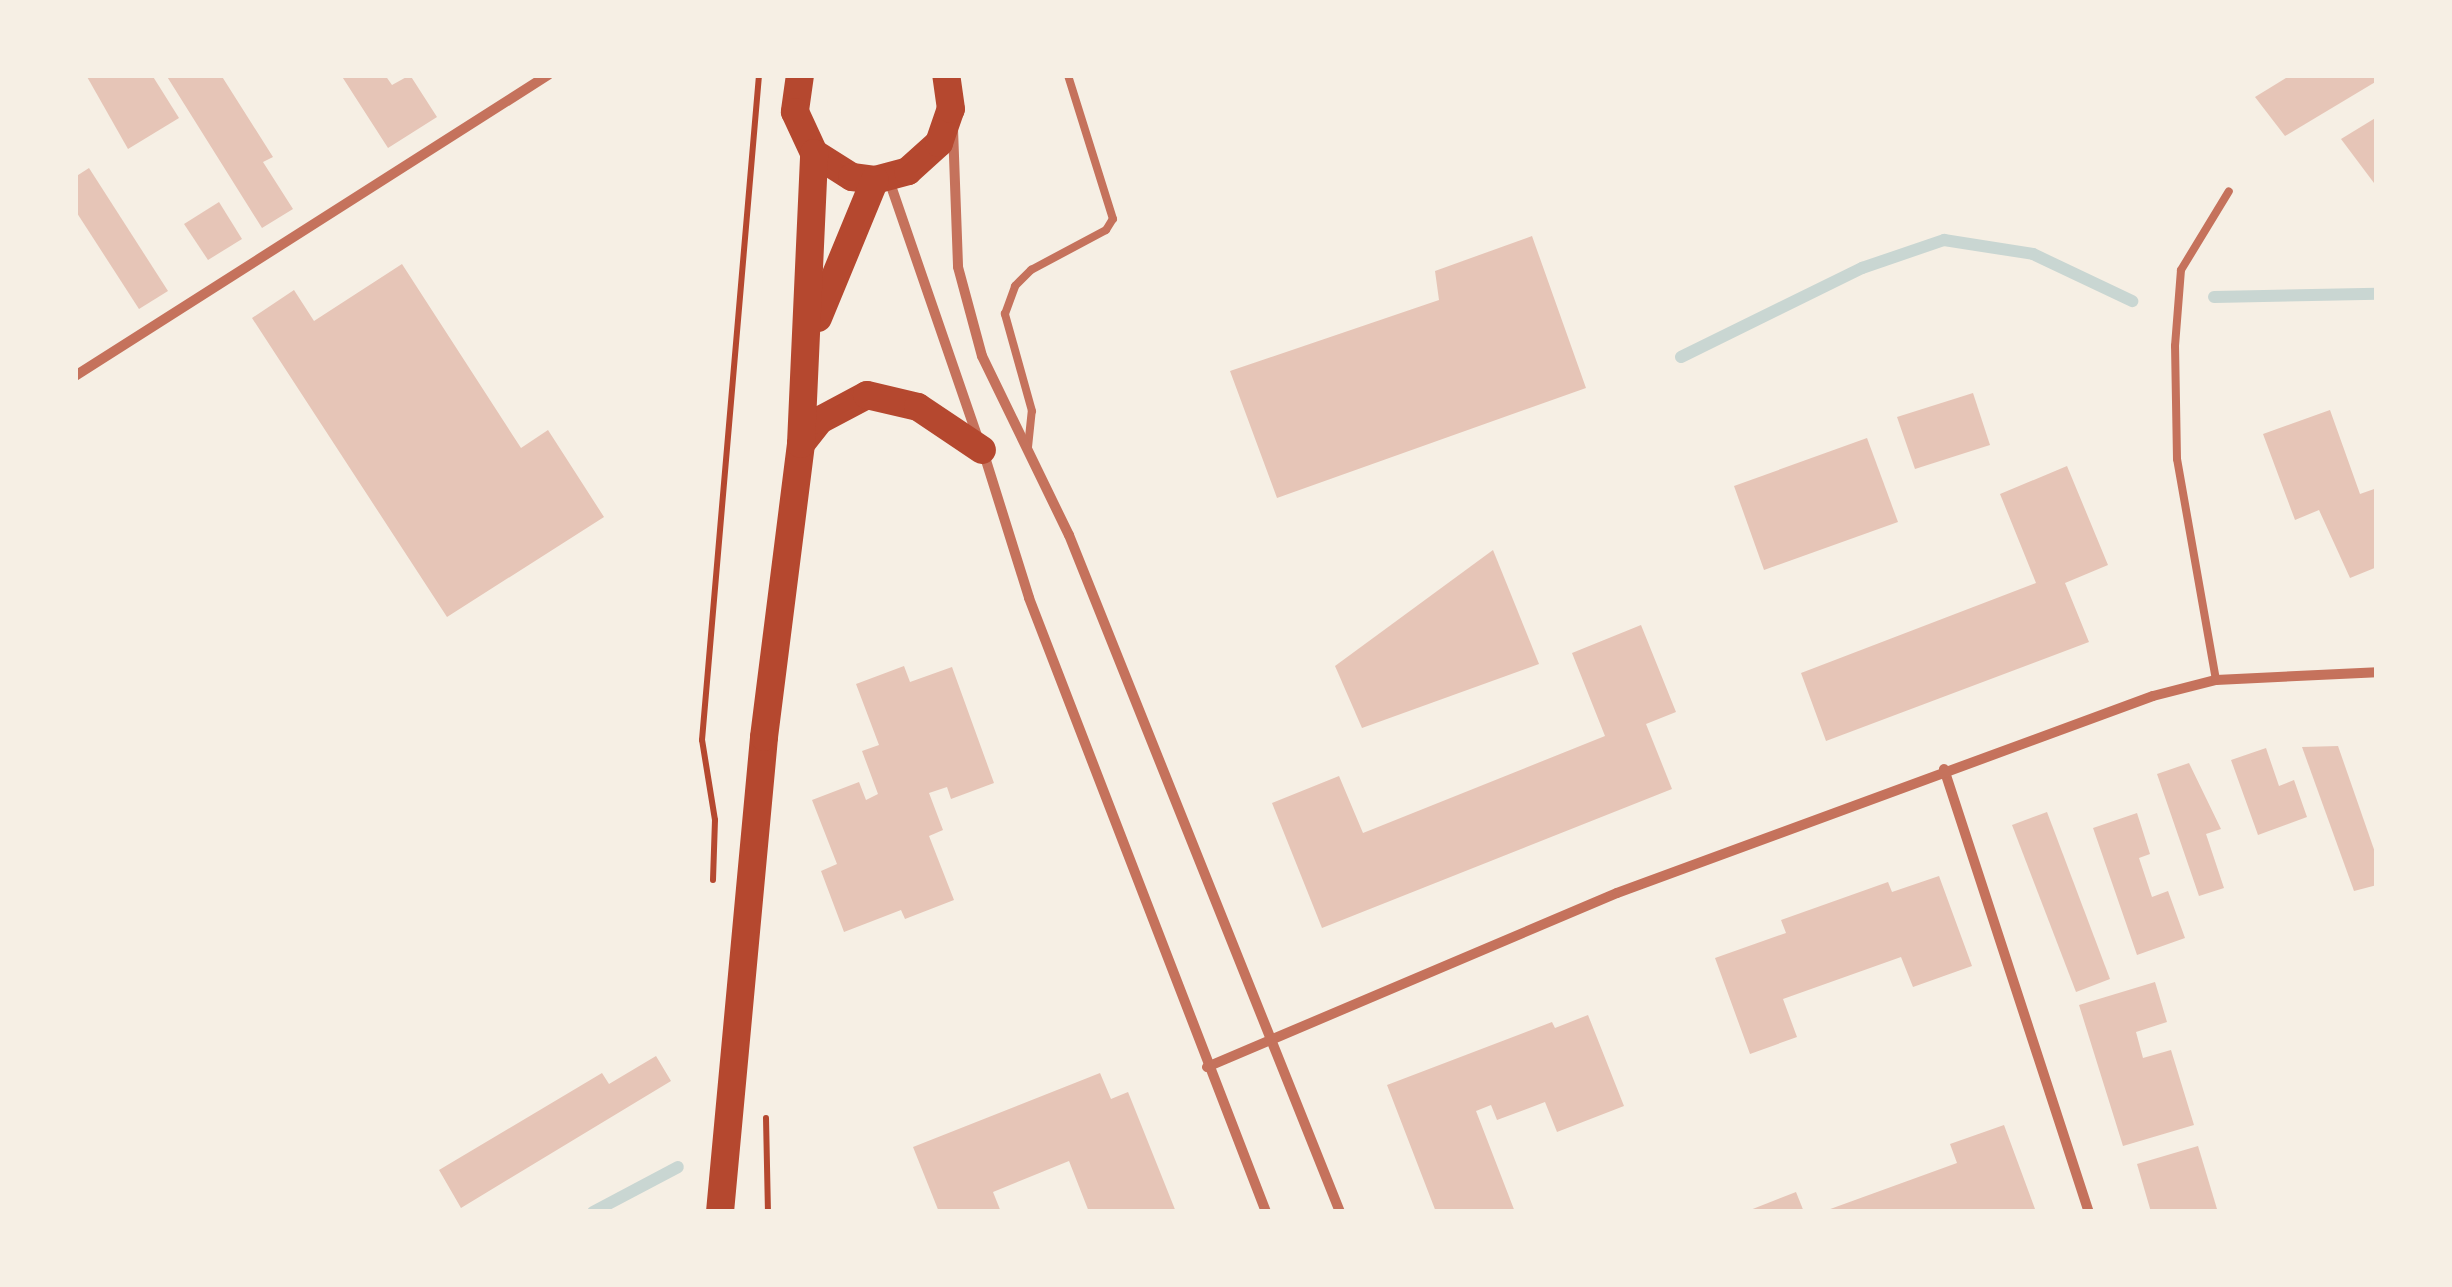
<!DOCTYPE html>
<html>
<head>
<meta charset="utf-8">
<style>
  body { margin:0 }
  #map { position:relative; width:2452px; height:1287px; overflow:hidden; background:#f6efe4; font-family:Helvetica,sans-serif }
  div>[style] { position:absolute }
  .stream>* { height:12px; margin:-6px; padding:0 6px; transform-origin:6px; border-radius:6px; background:#c9d6d2 }
  .building>* { inset:0; background:#e6c5b7 }
  .path>* { height:6px; margin:-3px; padding:0 3px; transform-origin:3px; border-radius:3px; background:#b5482f }
  .service>* { height:8px; margin:-4px; padding:0 4px; transform-origin:4px; border-radius:4px; background:#c5725c }
  .minor>* { height:10px; margin:-5px; padding:0 5px; transform-origin:5px; border-radius:5px; background:#c5725c }
  .trunk>* { height:28px; margin:-14px; padding:0 14px; transform-origin:14px; border-radius:14px; background:#b5482f }
  span { translate:-50% -50%; white-space:nowrap; text-align:center; line-height:1.15; -webkit-text-stroke:8px #f6efe4; paint-order:stroke }
  .frame { position:absolute; inset:0; border:78px solid #f6efe4; pointer-events:none }
</style>
</head>
<body>
<div id="map">
  <div class="stream">
    <i style="left:2214px;top:297px;width:163px;rotate:-1.1deg"></i>
    <i style="left:1681px;top:357px;width:202px;rotate:-26.2deg"></i>
    <i style="left:1862px;top:268px;width:87px;rotate:-18.9deg"></i>
    <i style="left:1944px;top:240px;width:90px;rotate:8.9deg"></i>
    <i style="left:2033px;top:254px;width:110px;rotate:25.4deg"></i>
    <i style="left:593px;top:1212px;width:96px;rotate:-27.9deg"></i>
  </div>
  <div class="building">
    <i style="clip-path:polygon(86px 75px,152px 75px,179px 118px,128px 149px)"></i>
    <i style="clip-path:polygon(166px 75px,221px 75px,273px 157px,263px 162px,293px 209px,262px 228px)"></i>
    <i style="clip-path:polygon(341px 75px,385px 75px,392px 85px,410px 75px,437px 117px,388px 148px)"></i>
    <i style="clip-path:polygon(2291px 75px,2377px 75px,2377px 81px,2285px 136px,2255px 97px)"></i>
    <i style="clip-path:polygon(2377px 117px,2377px 187px,2341px 139px)"></i>
    <i style="clip-path:polygon(89px 168px,168px 291px,139px 309px,75px 210px,75px 177px)"></i>
    <i style="clip-path:polygon(219px 202px,242px 239px,208px 260px,184px 224px)"></i>
    <i style="clip-path:polygon(1532px 236px,1586px 388px,1277px 498px,1230px 371px,1439px 300px,1435px 271px)"></i>
    <i style="clip-path:polygon(402px 264px,521px 448px,548px 430px,604px 517px,447px 617px,252px 318px,294px 290px,314px 321px)"></i>
    <i style="clip-path:polygon(1973px 393px,1990px 445px,1915px 469px,1897px 417px)"></i>
    <i style="clip-path:polygon(2330px 410px,2360px 494px,2377px 488px,2377px 567px,2350px 578px,2319px 510px,2295px 520px,2263px 434px)"></i>
    <i style="clip-path:polygon(1867px 438px,1898px 522px,1764px 570px,1734px 486px)"></i>
    <i style="clip-path:polygon(2067px 466px,2108px 565px,2065px 583px,2089px 642px,1826px 741px,1801px 673px,2036px 583px,2000px 494px)"></i>
    <i style="clip-path:polygon(1493px 550px,1539px 664px,1362px 728px,1335px 666px)"></i>
    <i style="clip-path:polygon(1641px 625px,1676px 712px,1646px 724px,1672px 789px,1322px 928px,1272px 803px,1339px 776px,1363px 833px,1605px 736px,1572px 653px)"></i>
    <i style="clip-path:polygon(904px 666px,910px 682px,952px 667px,994px 783px,951px 799px,947px 787px,929px 793px,943px 830px,929px 836px,954px 900px,905px 919px,901px 910px,844px 932px,821px 871px,837px 864px,812px 800px,859px 782px,866px 800px,878px 794px,862px 751px,879px 745px,856px 684px)"></i>
    <i style="clip-path:polygon(2338px 746px,2377px 858px,2377px 885px,2354px 891px,2302px 747px)"></i>
    <i style="clip-path:polygon(2266px 748px,2279px 786px,2294px 780px,2307px 817px,2258px 835px,2231px 760px)"></i>
    <i style="clip-path:polygon(2189px 763px,2221px 829px,2206px 834px,2224px 888px,2199px 896px,2157px 774px)"></i>
    <i style="clip-path:polygon(2047px 812px,2110px 979px,2076px 992px,2012px 825px)"></i>
    <i style="clip-path:polygon(2137px 813px,2150px 854px,2139px 858px,2152px 897px,2168px 891px,2185px 938px,2137px 955px,2093px 828px)"></i>
    <i style="clip-path:polygon(1939px 876px,1972px 966px,1913px 987px,1901px 957px,1783px 999px,1797px 1037px,1750px 1054px,1715px 958px,1786px 933px,1781px 920px,1888px 882px,1892px 892px)"></i>
    <i style="clip-path:polygon(2155px 982px,2167px 1022px,2136px 1032px,2143px 1058px,2171px 1050px,2194px 1125px,2123px 1146px,2079px 1005px)"></i>
    <i style="clip-path:polygon(1588px 1015px,1624px 1106px,1557px 1132px,1545px 1102px,1497px 1120px,1491px 1105px,1476px 1111px,1515px 1212px,1436px 1212px,1387px 1085px,1552px 1022px,1555px 1028px)"></i>
    <i style="clip-path:polygon(656px 1056px,671px 1081px,461px 1208px,439px 1170px,602px 1073px,609px 1084px)"></i>
    <i style="clip-path:polygon(1100px 1073px,1111px 1099px,1128px 1092px,1176px 1212px,1089px 1212px,1069px 1161px,993px 1192px,1001px 1212px,939px 1212px,913px 1147px)"></i>
    <i style="clip-path:polygon(2004px 1125px,2035px 1209px,1822px 1212px,1957px 1163px,1950px 1144px)"></i>
    <i style="clip-path:polygon(2198px 1146px,2217px 1209px,2151px 1212px,2137px 1164px)"></i>
    <i style="clip-path:polygon(1796px 1192px,1804px 1212px,1745px 1212px)"></i>
  </div>
  <div class="path">
    <i style="left:713px;top:880px;width:60px;rotate:-88.1deg"></i>
    <i style="left:715px;top:820px;width:81px;rotate:-99.2deg"></i>
    <i style="left:702px;top:740px;width:667px;rotate:-85.1deg"></i>
    <i style="left:766px;top:1118px;width:94px;rotate:88.8deg"></i>
  </div>
  <div class="service">
    <i style="left:1028px;top:447px;width:36px;rotate:-84deg"></i>
    <i style="left:1032px;top:411px;width:101px;rotate:-105.6deg"></i>
    <i style="left:1005px;top:314px;width:30px;rotate:-70deg"></i>
    <i style="left:1015px;top:286px;width:23px;rotate:-45deg"></i>
    <i style="left:1031px;top:270px;width:85px;rotate:-28.1deg"></i>
    <i style="left:1106px;top:230px;width:13px;rotate:-58deg"></i>
    <i style="left:1113px;top:219px;width:151px;rotate:-107.4deg"></i>
    <i style="left:2216px;top:680px;width:224px;rotate:-100deg"></i>
    <i style="left:2177px;top:459px;width:113px;rotate:-91deg"></i>
    <i style="left:2175px;top:346px;width:76px;rotate:-85.5deg"></i>
    <i style="left:2181px;top:270px;width:92px;rotate:-58.7deg"></i>
  </div>
  <div class="minor">
    <i style="left:953px;top:129px;width:138px;rotate:87.9deg"></i>
    <i style="left:958px;top:267px;width:92px;rotate:74.9deg"></i>
    <i style="left:982px;top:356px;width:199px;rotate:64.1deg"></i>
    <i style="left:1069px;top:535px;width:729px;rotate:68.18deg"></i>
    <i style="left:889px;top:180px;width:273px;rotate:71deg"></i>
    <i style="left:75px;top:376px;width:561px;rotate:-32.47deg"></i>
    <i style="left:984px;top:454px;width:151px;rotate:72.6deg"></i>
    <i style="left:1029px;top:598px;width:658px;rotate:68.89deg"></i>
    <i style="left:1944px;top:769px;width:466px;rotate:71.9deg"></i>
    <i style="left:1207px;top:1067px;width:445px;rotate:-23deg"></i>
    <i style="left:1617px;top:893px;width:571px;rotate:-20.18deg"></i>
    <i style="left:2153px;top:696px;width:65px;rotate:-14.3deg"></i>
    <i style="left:2216px;top:680px;width:161px;rotate:-2.8deg"></i>
  </div>
  <div class="trunk">
    <i style="left:800px;top:75px;width:37px;rotate:98deg"></i>
    <i style="left:795px;top:112px;width:45px;rotate:65.1deg"></i>
    <i style="left:814px;top:153px;width:45px;rotate:32.3deg"></i>
    <i style="left:852px;top:177px;width:23px;rotate:7deg"></i>
    <i style="left:875px;top:180px;width:34px;rotate:-15deg"></i>
    <i style="left:908px;top:171px;width:42px;rotate:-42.1deg"></i>
    <i style="left:939px;top:143px;width:36px;rotate:-71deg"></i>
    <i style="left:951px;top:109px;width:34px;rotate:-98deg"></i>
    <i style="left:818px;top:318px;width:149px;rotate:-67.6deg"></i>
    <i style="left:801px;top:444px;width:31px;rotate:-52deg"></i>
    <i style="left:820px;top:420px;width:53px;rotate:-28deg"></i>
    <i style="left:867px;top:395px;width:52px;rotate:13.2deg"></i>
    <i style="left:918px;top:407px;width:77px;rotate:33.9deg"></i>
    <i style="left:720px;top:1212px;width:477px;rotate:-84.7deg"></i>
    <i style="left:764px;top:737px;width:295px;rotate:-82.8deg"></i>
    <i style="left:801px;top:444px;width:291px;rotate:-87.4deg"></i>
  </div>
  <div class="frame"></div>
</div>
</body>
</html>
